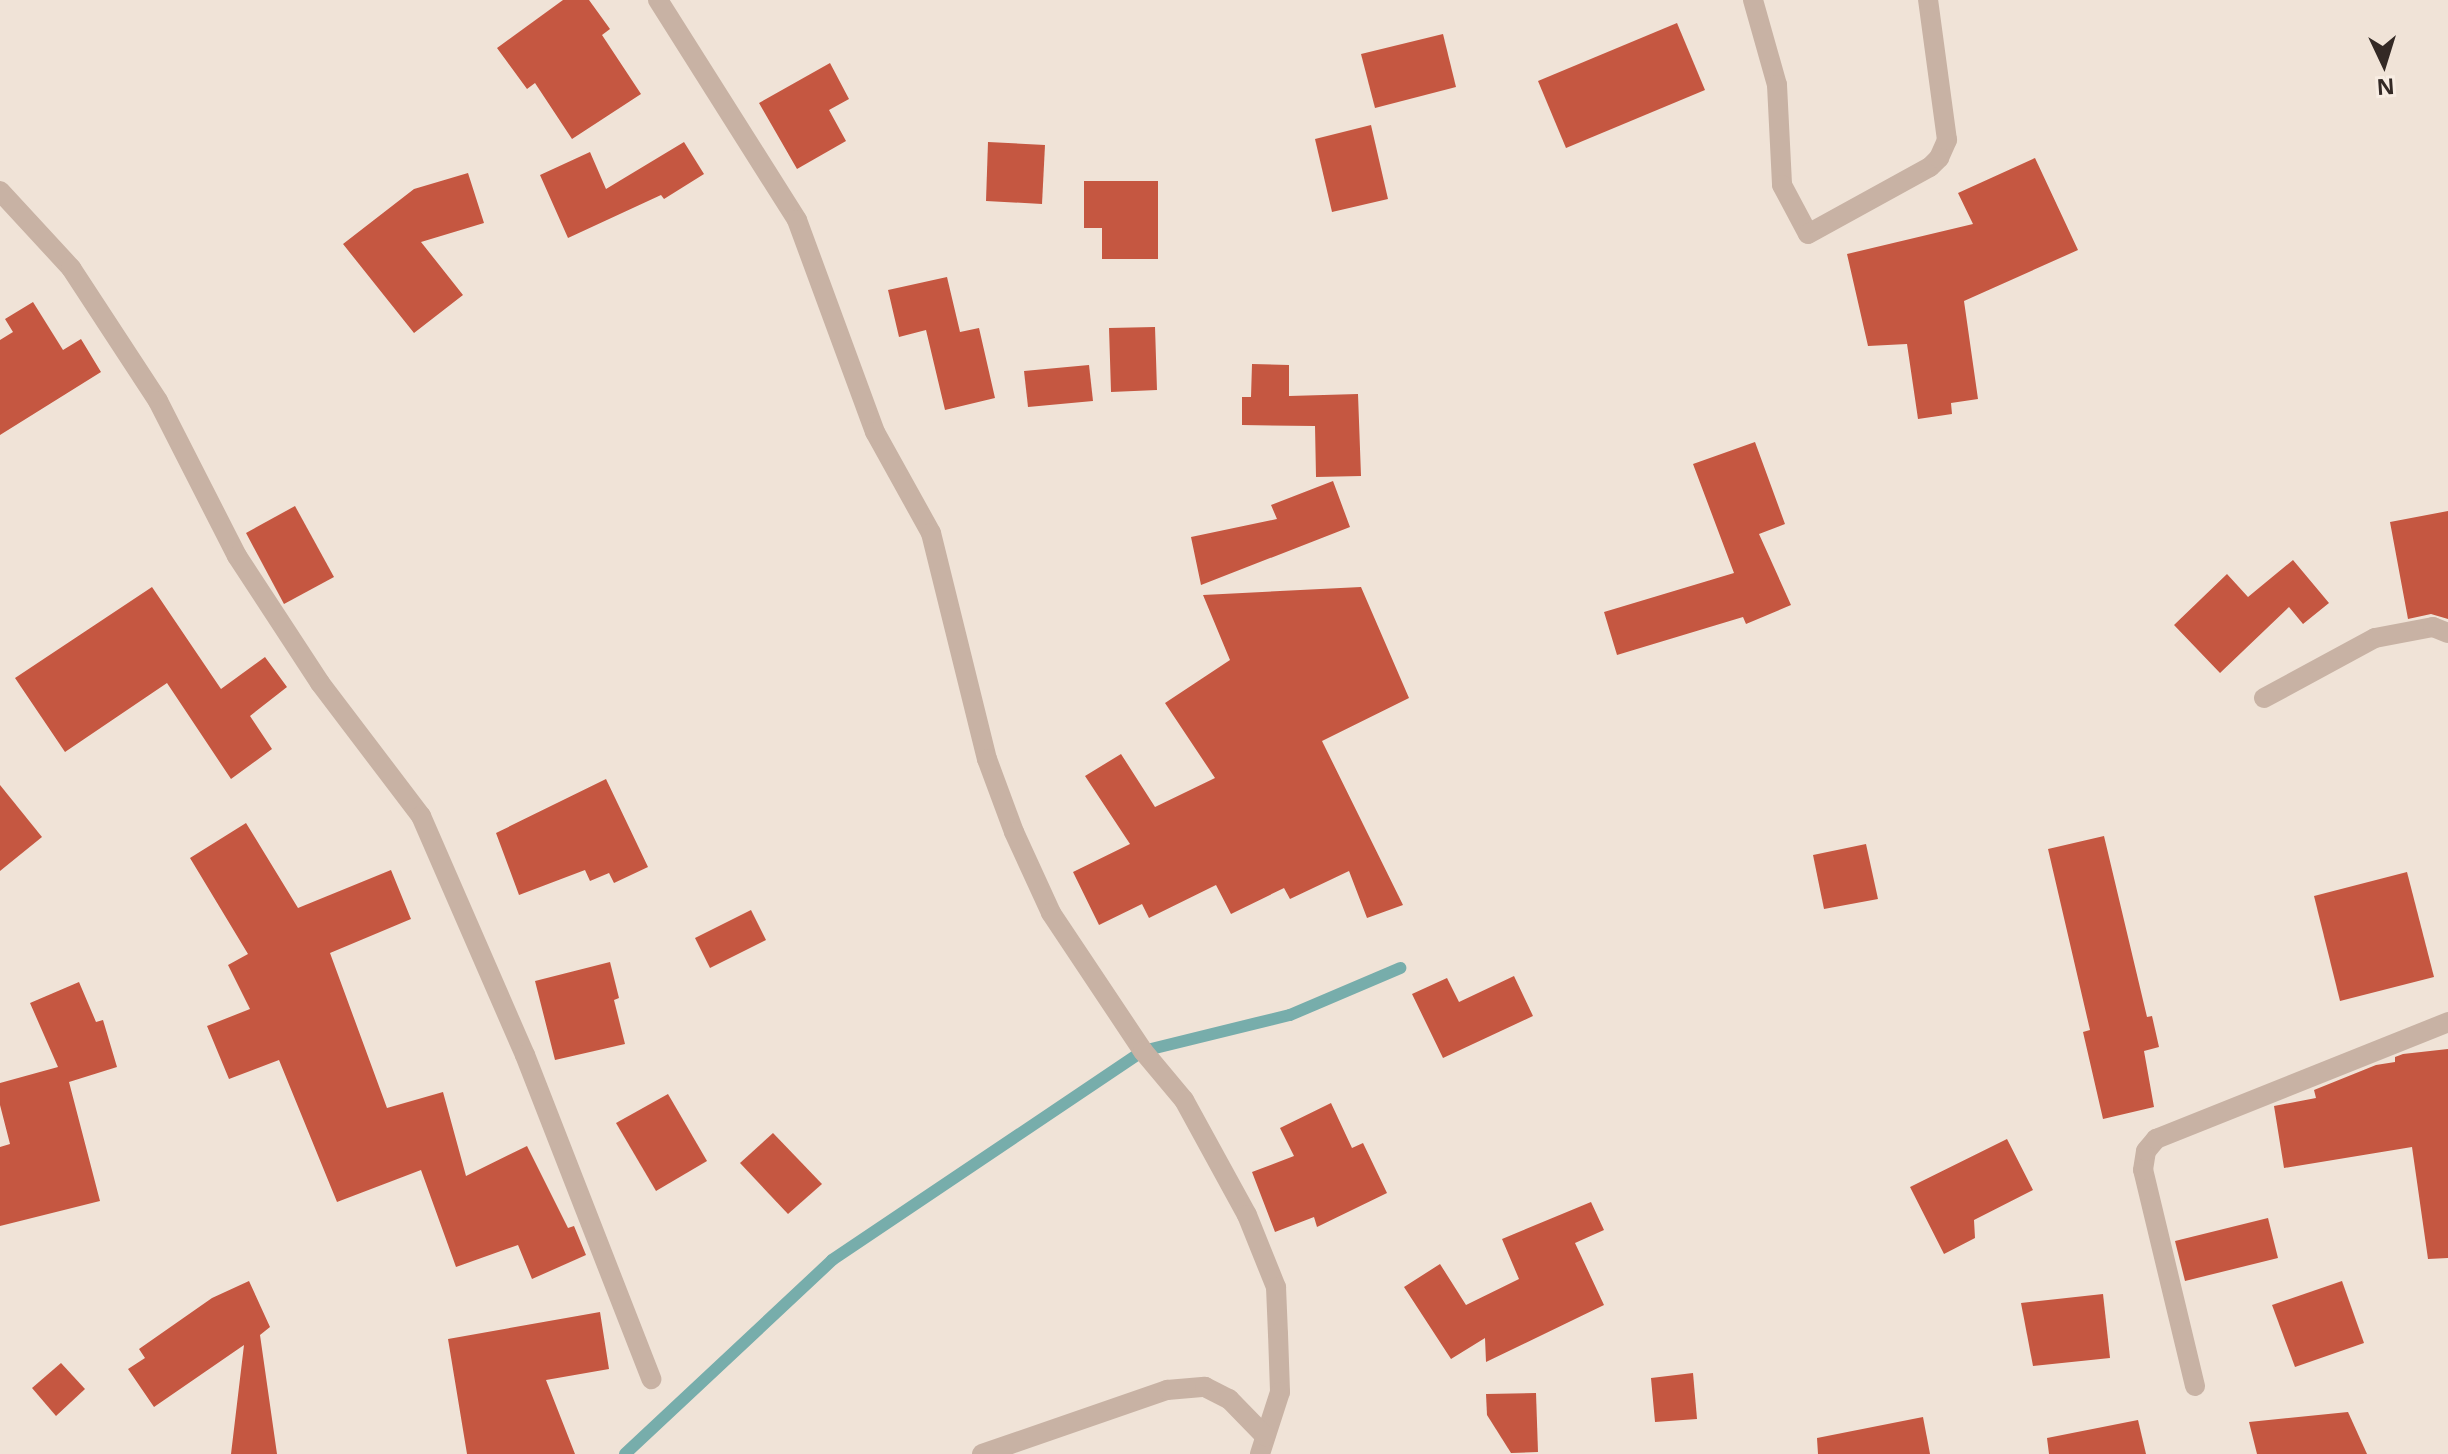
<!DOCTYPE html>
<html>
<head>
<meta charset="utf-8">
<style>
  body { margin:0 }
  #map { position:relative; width:2448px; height:1454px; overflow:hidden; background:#f0e3d7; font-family:"Open Sans",sans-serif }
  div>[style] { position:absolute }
  .stream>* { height:12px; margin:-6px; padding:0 6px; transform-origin:6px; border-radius:6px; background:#77adab }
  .building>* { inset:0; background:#c55741 }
  .minor>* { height:20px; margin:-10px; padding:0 10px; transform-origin:10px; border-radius:10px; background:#c8b2a4 }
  span { translate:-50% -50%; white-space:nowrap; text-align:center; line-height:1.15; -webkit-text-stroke:6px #f8ede3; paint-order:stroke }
  .north { position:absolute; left:2344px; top:24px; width:80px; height:80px; -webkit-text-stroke:6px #f8ede3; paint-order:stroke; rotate:176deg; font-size:22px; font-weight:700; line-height:32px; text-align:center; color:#332925 }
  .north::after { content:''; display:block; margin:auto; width:28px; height:36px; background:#332925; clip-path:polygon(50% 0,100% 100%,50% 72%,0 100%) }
</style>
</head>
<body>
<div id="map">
  <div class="stream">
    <i style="left:625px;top:1454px;width:284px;rotate:-43.1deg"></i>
    <i style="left:832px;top:1260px;width:375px;rotate:-33.9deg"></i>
    <i style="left:1143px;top:1051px;width:151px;rotate:-13.8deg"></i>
    <i style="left:1290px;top:1015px;width:120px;rotate:-23.1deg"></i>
  </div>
  <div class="building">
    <i style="clip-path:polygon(563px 0,589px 0,610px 29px,602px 35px,641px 94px,572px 139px,535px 83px,527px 89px,497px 48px)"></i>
    <i style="clip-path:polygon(1677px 23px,1705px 90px,1566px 148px,1538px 81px)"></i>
    <i style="clip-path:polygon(1443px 34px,1456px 87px,1375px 108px,1361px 54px)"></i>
    <i style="clip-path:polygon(830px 63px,849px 99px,829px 110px,846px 141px,797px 169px,759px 103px)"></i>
    <i style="clip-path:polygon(1371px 125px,1388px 199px,1332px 212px,1315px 139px)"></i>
    <i style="clip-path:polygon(684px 142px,704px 174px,664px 199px,661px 195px,568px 238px,540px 175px,590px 152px,606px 189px)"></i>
    <i style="clip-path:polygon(988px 142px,1045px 145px,1042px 204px,986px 201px)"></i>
    <i style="clip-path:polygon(2035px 158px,2078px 250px,1964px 301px,1978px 399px,1951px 403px,1952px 414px,1918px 419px,1907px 344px,1868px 346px,1847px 254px,1973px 224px,1958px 193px)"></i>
    <i style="clip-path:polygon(468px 173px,484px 223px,421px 242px,463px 295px,414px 333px,343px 244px,414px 189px)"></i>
    <i style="clip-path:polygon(1084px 181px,1158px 181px,1158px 259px,1102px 259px,1102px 228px,1084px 228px)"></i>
    <i style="clip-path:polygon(947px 277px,960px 332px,979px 328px,995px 398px,945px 410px,926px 330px,899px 337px,888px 290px)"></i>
    <i style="clip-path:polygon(33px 302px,63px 350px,81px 339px,101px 372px,0 435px,0 340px,13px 332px,5px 319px)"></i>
    <i style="clip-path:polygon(1155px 327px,1157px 390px,1111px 392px,1109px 328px)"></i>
    <i style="clip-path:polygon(1252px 364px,1289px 365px,1289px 396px,1358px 394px,1361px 476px,1316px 477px,1315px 426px,1242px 425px,1242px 397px,1251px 397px)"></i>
    <i style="clip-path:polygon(1089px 365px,1093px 401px,1028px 407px,1024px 371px)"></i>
    <i style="clip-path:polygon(1755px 442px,1785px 524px,1759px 534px,1791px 605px,1746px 624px,1743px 617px,1617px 655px,1604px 612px,1734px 573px,1693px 464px)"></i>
    <i style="clip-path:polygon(1333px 481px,1350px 527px,1201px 585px,1191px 537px,1277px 519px,1271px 505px)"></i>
    <i style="clip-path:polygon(295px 506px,334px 577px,284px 604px,246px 533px)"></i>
    <i style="clip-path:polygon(2448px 511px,2448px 619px,2431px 614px,2408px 619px,2390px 522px)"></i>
    <i style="clip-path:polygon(2293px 560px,2329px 603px,2303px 624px,2289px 607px,2220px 673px,2174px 625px,2227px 574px,2248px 597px)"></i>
    <i style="clip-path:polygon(152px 587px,221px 689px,265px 657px,287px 687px,250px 716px,272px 749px,231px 779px,167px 683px,65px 752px,15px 678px)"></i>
    <i style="clip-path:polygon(1361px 587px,1409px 698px,1322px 741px,1403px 905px,1367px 918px,1349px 871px,1290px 899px,1284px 888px,1231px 914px,1216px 885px,1149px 918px,1142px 904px,1099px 925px,1073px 872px,1130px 844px,1085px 776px,1121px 754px,1155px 807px,1215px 778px,1165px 703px,1230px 660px,1203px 595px)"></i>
    <i style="clip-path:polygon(606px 779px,648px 867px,614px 883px,609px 873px,590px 881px,585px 870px,519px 895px,496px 833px)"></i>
    <i style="clip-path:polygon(0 785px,42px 837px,0 871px)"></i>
    <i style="clip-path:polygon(246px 823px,298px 908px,391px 870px,411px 919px,330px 953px,387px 1108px,443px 1092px,466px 1176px,527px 1146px,568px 1228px,574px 1226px,586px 1255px,532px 1279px,518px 1245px,456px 1267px,421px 1170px,337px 1202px,279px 1060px,229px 1079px,207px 1026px,250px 1009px,228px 965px,248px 954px,190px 858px)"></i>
    <i style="clip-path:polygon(2104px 836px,2147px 1017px,2152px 1016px,2159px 1047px,2144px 1051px,2154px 1107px,2103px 1119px,2083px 1032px,2090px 1030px,2048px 849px)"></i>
    <i style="clip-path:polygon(1866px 844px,1878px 899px,1824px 909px,1813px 855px)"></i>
    <i style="clip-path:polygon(2407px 872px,2434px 977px,2340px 1001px,2314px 896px)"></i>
    <i style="clip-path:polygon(751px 910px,766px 940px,710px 968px,695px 938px)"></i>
    <i style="clip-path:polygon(610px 962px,619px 998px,614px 1000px,625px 1044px,555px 1060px,535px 981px)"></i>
    <i style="clip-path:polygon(1514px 976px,1533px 1016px,1443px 1058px,1412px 994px,1447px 978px,1459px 1002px)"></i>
    <i style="clip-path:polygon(79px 982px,96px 1022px,103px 1020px,117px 1067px,69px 1082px,100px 1201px,0 1226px,0 1147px,10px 1144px,0 1105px,0 1083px,58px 1067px,30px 1003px)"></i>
    <i style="clip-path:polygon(2448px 1049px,2448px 1258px,2428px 1259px,2412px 1147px,2284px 1168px,2274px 1106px,2316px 1098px,2314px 1090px,2376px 1065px,2395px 1062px,2395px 1057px,2403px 1054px)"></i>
    <i style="clip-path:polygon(668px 1094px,707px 1161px,656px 1191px,616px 1123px)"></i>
    <i style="clip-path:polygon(1331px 1103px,1352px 1148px,1363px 1143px,1387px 1193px,1317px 1227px,1314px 1217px,1275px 1232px,1252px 1172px,1294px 1156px,1280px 1128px)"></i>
    <i style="clip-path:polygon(773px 1133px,822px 1184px,788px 1214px,740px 1163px)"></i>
    <i style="clip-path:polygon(2007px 1139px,2033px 1190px,1974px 1220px,1975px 1238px,1944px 1254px,1910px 1187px)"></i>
    <i style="clip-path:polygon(1591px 1202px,1604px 1230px,1575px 1243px,1604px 1305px,1486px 1362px,1485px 1338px,1451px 1359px,1404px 1287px,1440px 1264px,1466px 1305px,1519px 1279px,1502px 1239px)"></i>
    <i style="clip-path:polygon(2268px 1218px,2278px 1258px,2185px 1281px,2175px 1241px)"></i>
    <i style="clip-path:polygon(249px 1281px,270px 1327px,260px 1335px,277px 1454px,231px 1454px,244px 1345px,154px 1407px,128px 1369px,145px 1358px,139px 1349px,212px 1298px)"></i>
    <i style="clip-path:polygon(2342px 1281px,2364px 1343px,2295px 1367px,2272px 1305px)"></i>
    <i style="clip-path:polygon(2103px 1294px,2110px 1358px,2033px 1366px,2021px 1303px)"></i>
    <i style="clip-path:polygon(600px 1312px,609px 1369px,546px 1380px,575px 1454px,467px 1454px,448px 1339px)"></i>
    <i style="clip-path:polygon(61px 1363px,85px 1389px,56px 1416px,32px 1388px)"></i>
    <i style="clip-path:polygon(1693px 1373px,1697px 1419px,1655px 1422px,1651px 1378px)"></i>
    <i style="clip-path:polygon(1536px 1393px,1538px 1452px,1511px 1453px,1487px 1415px,1486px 1394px)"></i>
    <i style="clip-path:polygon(2348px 1412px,2367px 1454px,2257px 1454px,2249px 1422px)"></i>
    <i style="clip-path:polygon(1923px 1417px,1930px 1454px,1818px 1454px,1817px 1438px)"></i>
    <i style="clip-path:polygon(2138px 1420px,2146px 1454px,2049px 1454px,2047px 1438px)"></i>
  </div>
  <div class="minor">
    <i style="left:658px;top:0;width:260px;rotate:57.7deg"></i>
    <i style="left:797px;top:220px;width:226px;rotate:69.8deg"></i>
    <i style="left:875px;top:432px;width:115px;rotate:61deg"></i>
    <i style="left:931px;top:533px;width:233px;rotate:76.1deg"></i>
    <i style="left:987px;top:759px;width:78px;rotate:69.7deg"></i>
    <i style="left:1014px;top:832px;width:89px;rotate:65.4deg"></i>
    <i style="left:1051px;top:913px;width:166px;rotate:56.3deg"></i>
    <i style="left:1143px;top:1051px;width:64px;rotate:50.1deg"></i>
    <i style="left:1184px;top:1100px;width:131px;rotate:61.3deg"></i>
    <i style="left:1247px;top:1215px;width:78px;rotate:68.1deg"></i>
    <i style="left:1276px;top:1287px;width:47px;rotate:87.6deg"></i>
    <i style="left:1278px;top:1334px;width:58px;rotate:88deg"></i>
    <i style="left:1280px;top:1392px;width:65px;rotate:107.9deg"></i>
    <i style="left:1753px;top:0;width:88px;rotate:74.2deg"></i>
    <i style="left:1777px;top:85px;width:100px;rotate:87.1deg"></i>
    <i style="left:1782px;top:185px;width:55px;rotate:62deg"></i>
    <i style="left:1808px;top:234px;width:139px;rotate:-28.8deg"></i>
    <i style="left:1930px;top:167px;width:13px;rotate:-45deg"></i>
    <i style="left:1939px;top:158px;width:20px;rotate:-66deg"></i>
    <i style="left:1947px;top:140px;width:141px;rotate:-97.7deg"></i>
    <i style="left:0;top:191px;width:105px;rotate:47.3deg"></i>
    <i style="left:71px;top:268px;width:159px;rotate:56.8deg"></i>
    <i style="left:158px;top:401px;width:174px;rotate:63deg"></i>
    <i style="left:237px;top:556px;width:152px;rotate:56.8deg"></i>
    <i style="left:320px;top:683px;width:167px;rotate:52.8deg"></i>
    <i style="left:421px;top:816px;width:261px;rotate:66.5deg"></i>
    <i style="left:525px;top:1055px;width:348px;rotate:68.7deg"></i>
    <i style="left:2264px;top:698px;width:126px;rotate:-28.4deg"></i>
    <i style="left:2375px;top:638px;width:59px;rotate:-10.7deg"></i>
    <i style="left:2433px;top:627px;width:16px;rotate:22deg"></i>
    <i style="left:2195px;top:1386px;width:222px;rotate:-103.5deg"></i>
    <i style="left:2143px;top:1170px;width:19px;rotate:-81deg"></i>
    <i style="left:2146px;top:1151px;width:16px;rotate:-50deg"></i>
    <i style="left:2156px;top:1139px;width:315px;rotate:-21.8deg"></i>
    <i style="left:982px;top:1454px;width:196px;rotate:-19.1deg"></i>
    <i style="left:1167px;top:1390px;width:38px;rotate:-5deg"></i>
    <i style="left:1205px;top:1387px;width:27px;rotate:27deg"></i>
    <i style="left:1229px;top:1399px;width:52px;rotate:45.8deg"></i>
  </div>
  <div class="north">N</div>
</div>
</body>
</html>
